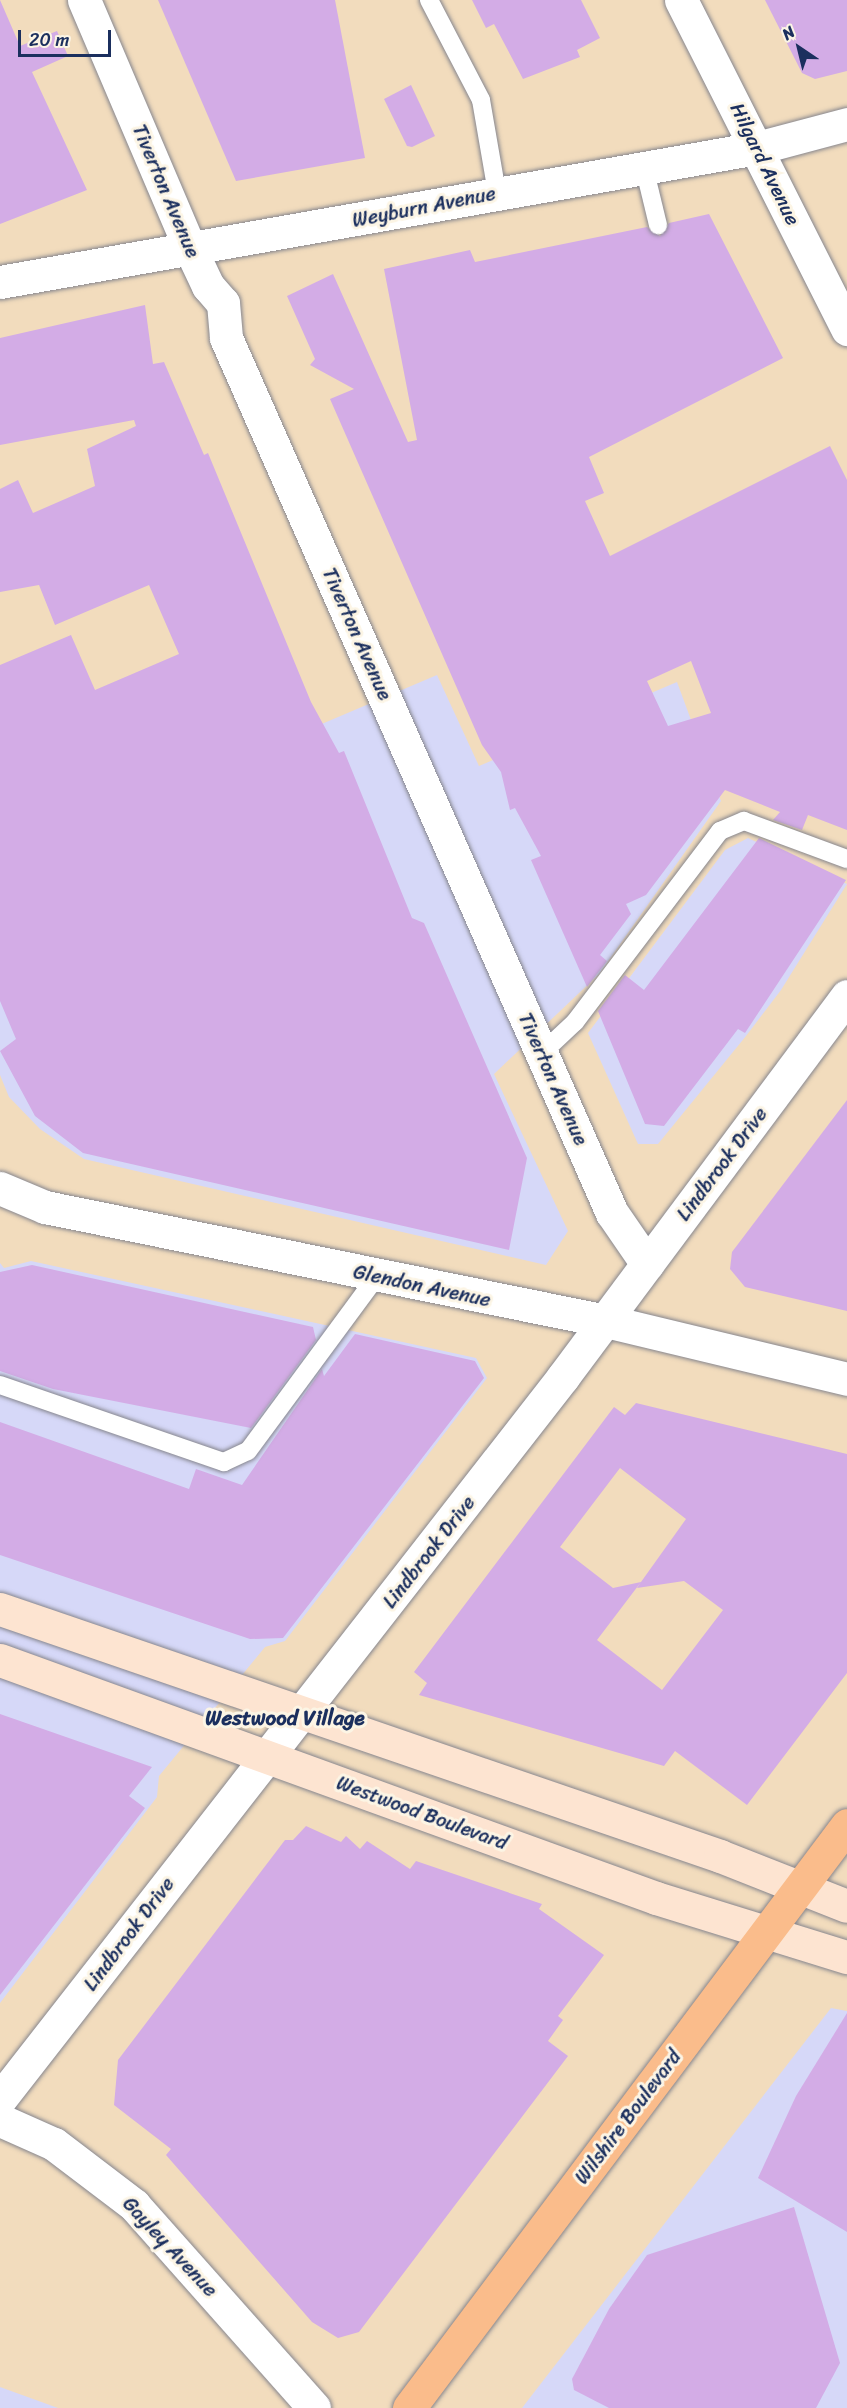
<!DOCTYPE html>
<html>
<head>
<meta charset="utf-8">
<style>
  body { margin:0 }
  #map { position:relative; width:847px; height:2408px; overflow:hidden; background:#f2dcbd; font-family:Sriracha,sans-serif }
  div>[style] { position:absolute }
  .built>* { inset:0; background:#d6d8f8 }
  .building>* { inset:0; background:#d3ace6 }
  .roads { filter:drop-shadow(0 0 2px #86868e) drop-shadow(0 0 2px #86868e) }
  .service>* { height:18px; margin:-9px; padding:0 9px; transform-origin:9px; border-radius:9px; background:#fff }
  .minor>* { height:33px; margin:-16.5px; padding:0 16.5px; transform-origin:16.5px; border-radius:16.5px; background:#fff }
  .tertiary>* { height:33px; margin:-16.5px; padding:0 16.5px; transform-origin:16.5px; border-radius:16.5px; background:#fff }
  .secondary>* { height:33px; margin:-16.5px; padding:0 16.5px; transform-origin:16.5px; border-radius:16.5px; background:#fde4d1 }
  .primary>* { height:33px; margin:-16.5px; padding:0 16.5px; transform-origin:16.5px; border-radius:16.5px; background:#fabc8b }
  span { translate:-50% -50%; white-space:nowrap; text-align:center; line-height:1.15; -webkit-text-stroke:6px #fcf5e5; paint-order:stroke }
  .street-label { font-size:20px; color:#1b2f5e }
  .neighbourhood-label { font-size:21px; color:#1b2f5e; font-weight:700 }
  .north { position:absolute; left:769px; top:18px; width:60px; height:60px; -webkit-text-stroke:4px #fcf5e5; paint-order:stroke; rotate:325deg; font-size:16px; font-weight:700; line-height:24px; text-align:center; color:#1b2f5e }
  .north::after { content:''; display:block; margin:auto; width:21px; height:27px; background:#1b2f5e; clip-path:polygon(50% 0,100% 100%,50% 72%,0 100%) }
  .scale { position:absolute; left:18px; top:30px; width:93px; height:27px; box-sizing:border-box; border:3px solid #1b2f5e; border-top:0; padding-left:8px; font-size:18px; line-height:21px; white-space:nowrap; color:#1b2f5e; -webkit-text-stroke:4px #fcf5e5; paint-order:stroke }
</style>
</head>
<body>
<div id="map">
  <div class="built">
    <i style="clip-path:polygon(437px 675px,479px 766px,677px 682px,721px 801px,599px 974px,494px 1074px,568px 1231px,546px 1265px,84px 1159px,40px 1129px,9px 1097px,0 1075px,0 749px,41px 843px)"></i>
    <i style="clip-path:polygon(748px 838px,847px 884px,781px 990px,746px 1036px,658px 1144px,638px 1144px,588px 1033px,725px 850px)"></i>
    <i style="clip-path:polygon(31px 1261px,476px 1358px,487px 1378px,285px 1641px,265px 1647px,159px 1776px,157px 1797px,0 2003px,0 1263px,4px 1268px)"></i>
    <i style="clip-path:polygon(831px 2008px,847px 2011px,847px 2408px,522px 2408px)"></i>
    <i style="clip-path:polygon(0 2387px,58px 2408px,0 2408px)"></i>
  </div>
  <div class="building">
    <i style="clip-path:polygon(0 0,20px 46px,57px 31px,68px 56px,32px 72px,87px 190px,0 224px)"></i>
    <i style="clip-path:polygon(158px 0,335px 0,365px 158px,236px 181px)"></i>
    <i style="clip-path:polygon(472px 0,581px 0,600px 38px,577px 50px,580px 57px,523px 79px,494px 24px,486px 28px)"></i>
    <i style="clip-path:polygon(765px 0,847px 0,847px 71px,815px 79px,802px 73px)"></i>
    <i style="clip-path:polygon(411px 85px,435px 136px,412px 147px,407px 146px,384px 99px)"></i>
    <i style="clip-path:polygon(evenodd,709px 214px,783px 358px,589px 457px,604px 493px,585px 501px,610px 556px,830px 446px,847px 480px,847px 830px,808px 815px,802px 830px,773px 820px,780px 812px,725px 790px,646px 895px,626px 904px,631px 914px,600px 955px,607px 961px,587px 987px,531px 860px,541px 856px,515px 808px,510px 810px,501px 772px,482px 745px,330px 399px,354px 389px,310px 365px,315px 359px,287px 296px,333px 274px,408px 442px,417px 440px,384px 269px,470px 250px,475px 262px,647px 227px,660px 236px,669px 223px,709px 214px,691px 661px,711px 713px,668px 726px,647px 681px,691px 661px)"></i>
    <i style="clip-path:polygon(145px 305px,153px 364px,164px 362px,204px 455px,208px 453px,311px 702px,339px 753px,344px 751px,412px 918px,424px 923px,527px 1158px,509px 1250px,83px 1153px,35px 1116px,0 1051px,16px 1039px,0 1001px,0 665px,71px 635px,95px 690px,179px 654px,149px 585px,55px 625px,39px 585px,0 592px,0 489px,18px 480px,33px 513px,95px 486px,87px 449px,136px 426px,134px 420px,0 445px,0 338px)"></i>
    <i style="clip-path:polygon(759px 838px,846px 880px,745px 1033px,738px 1029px,664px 1126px,645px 1124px,598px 1011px,625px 975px,644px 990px)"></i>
    <i style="clip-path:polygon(847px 1100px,847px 1311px,745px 1287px,730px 1269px,732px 1252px)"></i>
    <i style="clip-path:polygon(32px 1265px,313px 1327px,316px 1340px,251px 1428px,53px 1389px,0 1371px,0 1272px)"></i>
    <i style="clip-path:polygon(355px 1334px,475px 1361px,484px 1378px,283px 1638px,250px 1639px,0 1555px,0 1422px,189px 1489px,196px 1469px,242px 1485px,322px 1369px,324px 1376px)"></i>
    <i style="clip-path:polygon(evenodd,636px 1403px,847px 1454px,847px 1673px,747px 1805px,675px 1751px,664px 1766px,419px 1695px,427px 1683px,414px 1672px,614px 1407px,625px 1415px,636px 1403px,620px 1468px,686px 1519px,641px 1582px,613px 1588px,560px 1547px,620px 1468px,636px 1403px,684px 1581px,723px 1610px,662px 1690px,597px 1640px,641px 1582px,637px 1588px,684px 1581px)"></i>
    <i style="clip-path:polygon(0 1714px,152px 1767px,129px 1796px,145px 1808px,0 1995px)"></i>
    <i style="clip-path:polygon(306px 1826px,341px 1842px,346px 1836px,360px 1849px,367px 1841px,410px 1869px,416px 1861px,542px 1904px,539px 1909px,604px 1955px,558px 2016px,563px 2020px,548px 2041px,568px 2056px,359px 2332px,338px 2338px,312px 2322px,166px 2155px,171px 2149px,114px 2105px,118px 2060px,285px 1840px,293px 1840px)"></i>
    <i style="clip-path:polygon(847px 2013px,847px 2232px,758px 2178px,796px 2096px)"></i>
    <i style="clip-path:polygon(794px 2207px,840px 2363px,816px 2408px,609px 2408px,574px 2390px,572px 2379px,609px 2309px,647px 2255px)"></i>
  </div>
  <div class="roads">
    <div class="service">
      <i style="left:429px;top:0;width:113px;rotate:62.5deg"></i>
      <i style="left:481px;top:100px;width:94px;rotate:80.2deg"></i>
      <i style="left:644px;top:167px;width:60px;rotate:76.4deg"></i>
      <i style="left:542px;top:1053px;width:45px;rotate:-43.2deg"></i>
      <i style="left:575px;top:1022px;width:240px;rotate:-52.8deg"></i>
      <i style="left:720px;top:831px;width:26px;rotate:-23deg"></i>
      <i style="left:744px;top:821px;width:110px;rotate:20.3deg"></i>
      <i style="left:0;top:1385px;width:237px;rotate:19deg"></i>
      <i style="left:224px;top:1462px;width:26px;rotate:-25deg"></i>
      <i style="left:248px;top:1451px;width:217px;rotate:-53.6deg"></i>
    </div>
    <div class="minor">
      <i style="left:84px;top:0;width:270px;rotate:66.9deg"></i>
      <i style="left:190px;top:248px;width:42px;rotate:64.7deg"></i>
      <i style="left:208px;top:286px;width:23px;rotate:49deg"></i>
      <i style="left:223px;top:303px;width:35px;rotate:85deg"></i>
      <i style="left:226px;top:338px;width:956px;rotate:66.2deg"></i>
      <i style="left:612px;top:1213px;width:62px;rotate:55.5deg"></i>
      <i style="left:0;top:282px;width:769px;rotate:-10.04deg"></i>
      <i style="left:757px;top:148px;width:93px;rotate:-14.9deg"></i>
      <i style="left:0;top:1188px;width:49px;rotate:22.9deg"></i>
      <i style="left:45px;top:1207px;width:572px;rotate:11.49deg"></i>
    </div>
    <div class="tertiary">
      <i style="left:681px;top:0;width:369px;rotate:63.2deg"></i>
      <i style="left:606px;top:1321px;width:248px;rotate:13.5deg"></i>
      <i style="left:0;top:2099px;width:916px;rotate:-52.05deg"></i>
      <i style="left:563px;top:1377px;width:475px;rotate:-53.3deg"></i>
      <i style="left:0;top:2120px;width:59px;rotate:24deg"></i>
      <i style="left:54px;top:2144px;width:101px;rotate:37.3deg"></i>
      <i style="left:134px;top:2205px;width:271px;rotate:48.4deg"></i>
    </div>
    <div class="secondary">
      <i style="left:0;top:1609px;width:761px;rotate:18.93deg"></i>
      <i style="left:720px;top:1856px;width:136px;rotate:21.5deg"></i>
      <i style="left:0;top:1660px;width:698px;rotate:19.94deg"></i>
      <i style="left:656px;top:1898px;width:200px;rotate:17.2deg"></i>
    </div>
    <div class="primary">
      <i style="left:409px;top:2408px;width:729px;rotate:-53.08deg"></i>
    </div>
  </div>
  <div class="street-label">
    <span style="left:765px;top:164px;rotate:64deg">Hilgard Avenue</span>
    <span style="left:166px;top:191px;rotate:67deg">Tiverton Avenue</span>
    <span style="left:424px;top:207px;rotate:-11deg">Weyburn Avenue</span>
    <span style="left:357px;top:634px;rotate:66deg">Tiverton Avenue</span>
    <span style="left:553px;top:1079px;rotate:66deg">Tiverton Avenue</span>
    <span style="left:722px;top:1164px;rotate:-53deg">Lindbrook Drive</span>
    <span style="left:422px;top:1286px;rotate:12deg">Glendon Avenue</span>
    <span style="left:429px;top:1552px;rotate:-52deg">Lindbrook Drive</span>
    <span style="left:422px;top:1813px;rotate:20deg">Westwood Boulevard</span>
    <span style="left:129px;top:1934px;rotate:-53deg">Lindbrook Drive</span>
    <span style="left:628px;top:2117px;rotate:-53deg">Wilshire Boulevard</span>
    <span style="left:170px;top:2247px;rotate:47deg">Gayley Avenue</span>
  </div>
  <div class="neighbourhood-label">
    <span style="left:285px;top:1718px">Westwood Village</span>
  </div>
  <div class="north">N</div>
  <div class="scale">20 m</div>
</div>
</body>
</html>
